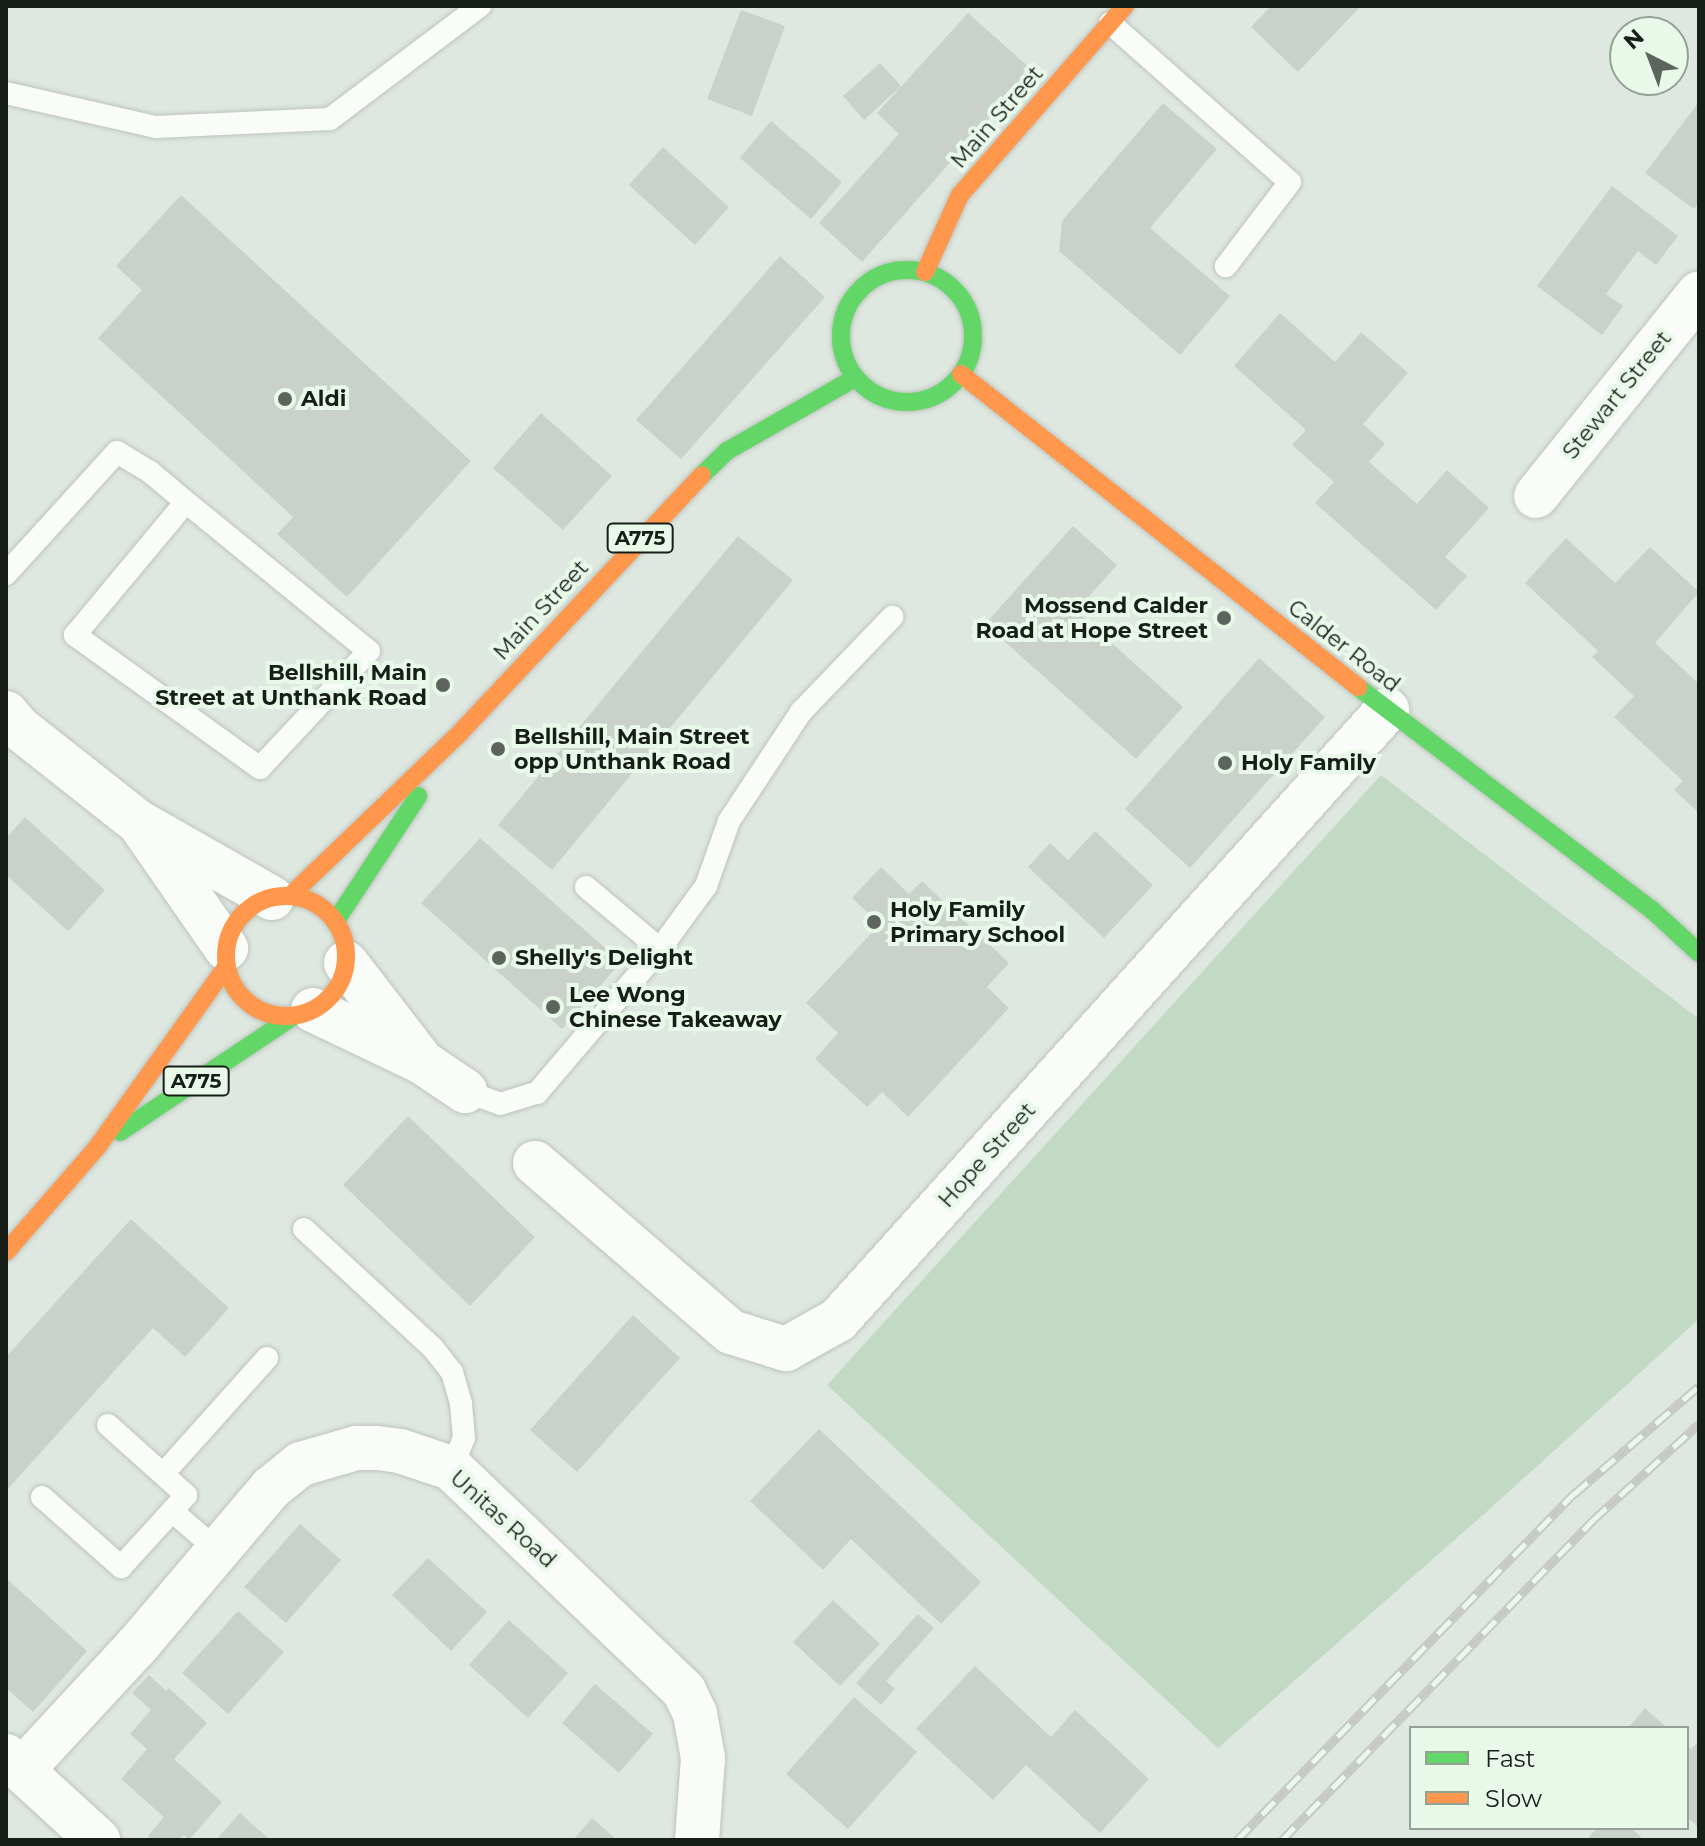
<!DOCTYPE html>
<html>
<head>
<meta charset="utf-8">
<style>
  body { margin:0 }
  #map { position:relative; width:1705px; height:1846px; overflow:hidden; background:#dfe8e0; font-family:Montserrat,sans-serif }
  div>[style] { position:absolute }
  .green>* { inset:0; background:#c2d9c3 }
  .building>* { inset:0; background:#cad1ca }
  .roads { filter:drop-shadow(0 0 2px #bcc4bd) drop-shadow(0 0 2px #bcc4bd) }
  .lane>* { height:22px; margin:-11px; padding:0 11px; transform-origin:11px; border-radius:11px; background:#fafcfa }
  .street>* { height:44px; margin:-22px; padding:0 22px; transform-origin:22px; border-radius:22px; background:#fafcfa }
  .fast>* { height:18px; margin:-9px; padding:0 9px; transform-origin:9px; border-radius:9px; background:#63d668 }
  .fast>.ring { margin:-9px; padding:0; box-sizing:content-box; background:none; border:18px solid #63d668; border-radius:50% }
  .slow>* { height:18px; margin:-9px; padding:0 9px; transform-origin:9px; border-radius:9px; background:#ff974d }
  .slow>.ring { margin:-9px; padding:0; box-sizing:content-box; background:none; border:18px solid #ff974d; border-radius:50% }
  .rail>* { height:9px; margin-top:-4.5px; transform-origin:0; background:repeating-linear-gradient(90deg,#e8f9e9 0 18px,#c6c9c6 0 36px); box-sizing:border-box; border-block:2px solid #c6c9c6 }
  .dots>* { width:22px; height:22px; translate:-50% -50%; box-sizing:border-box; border:4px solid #e8f9e9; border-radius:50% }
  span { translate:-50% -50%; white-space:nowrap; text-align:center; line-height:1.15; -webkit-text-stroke:8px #e8f9e9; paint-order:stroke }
  .shield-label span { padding:2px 6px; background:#e8f9e9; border:2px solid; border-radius:6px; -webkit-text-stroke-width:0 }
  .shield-label { font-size:20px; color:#171d17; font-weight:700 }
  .street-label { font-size:22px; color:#171d17 }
  .poi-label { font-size:22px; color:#171d17; font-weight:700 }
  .left { translate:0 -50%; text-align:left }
  .right { translate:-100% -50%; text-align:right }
  .frame { position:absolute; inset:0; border:8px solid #171d17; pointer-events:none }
  .legend { position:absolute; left:1409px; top:1726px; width:280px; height:104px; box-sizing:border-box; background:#e8f9e9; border:2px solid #94a195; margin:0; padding:10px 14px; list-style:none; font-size:24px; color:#171d17 }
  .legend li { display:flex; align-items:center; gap:16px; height:40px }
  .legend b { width:40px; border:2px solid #94a195 }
  .north { position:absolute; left:1609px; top:16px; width:80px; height:80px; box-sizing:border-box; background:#e8f9e9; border:2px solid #94a195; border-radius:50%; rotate:318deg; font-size:22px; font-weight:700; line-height:32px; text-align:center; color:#171d17 }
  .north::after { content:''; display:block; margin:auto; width:28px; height:36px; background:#5d645d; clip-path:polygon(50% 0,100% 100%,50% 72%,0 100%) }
</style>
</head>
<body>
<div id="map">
  <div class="green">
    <i style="clip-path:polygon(1381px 775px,1699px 1019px,1699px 1319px,1492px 1507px,1218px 1748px,827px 1385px)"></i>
  </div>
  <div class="building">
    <i style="clip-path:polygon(1271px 6px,1361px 6px,1298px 72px,1251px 27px)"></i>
    <i style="clip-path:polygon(741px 10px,785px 26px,752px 116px,707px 99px)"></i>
    <i style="clip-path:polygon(968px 13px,1032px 70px,862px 262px,819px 223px,899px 134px,877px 113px)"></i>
    <i style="clip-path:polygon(880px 63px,901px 86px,864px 120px,843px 96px)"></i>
    <i style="clip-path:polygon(1699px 102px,1699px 202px,1694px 209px,1645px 173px)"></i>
    <i style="clip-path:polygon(1163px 103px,1217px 149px,1150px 228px,1230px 296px,1180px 355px,1059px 251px,1062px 221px)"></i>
    <i style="clip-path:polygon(771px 121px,842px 182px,811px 219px,740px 158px)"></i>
    <i style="clip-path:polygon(663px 147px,729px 207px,695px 245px,629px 185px)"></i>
    <i style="clip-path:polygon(1612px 186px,1678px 236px,1656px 265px,1638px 251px,1606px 294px,1623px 306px,1602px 335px,1537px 286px)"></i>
    <i style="clip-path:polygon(181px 195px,471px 461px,347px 597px,277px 534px,293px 517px,98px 338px,142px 290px,116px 266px)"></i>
    <i style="clip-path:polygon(780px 256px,825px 297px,681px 459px,636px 420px)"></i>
    <i style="clip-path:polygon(1280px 313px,1335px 362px,1361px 332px,1408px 373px,1363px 424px,1385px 444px,1369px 462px,1417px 504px,1447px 470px,1489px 508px,1445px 557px,1467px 576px,1436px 610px,1315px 503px,1334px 482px,1292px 445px,1306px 430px,1234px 366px)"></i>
    <i style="clip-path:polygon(541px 413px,612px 476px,563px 530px,493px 468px)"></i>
    <i style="clip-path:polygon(1073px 526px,1117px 565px,1076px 611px,1183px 707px,1136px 759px,985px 624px)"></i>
    <i style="clip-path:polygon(738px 536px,793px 580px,552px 870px,498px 825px)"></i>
    <i style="clip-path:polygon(1566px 538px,1615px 583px,1650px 547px,1699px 592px,1655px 643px,1699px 684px,1699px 813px,1674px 790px,1683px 781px,1614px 717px,1634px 696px,1592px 657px,1598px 651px,1525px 583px)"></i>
    <i style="clip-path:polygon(1259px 658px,1325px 717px,1190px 868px,1125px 809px)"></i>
    <i style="clip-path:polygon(25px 817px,105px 890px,68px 931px,6px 875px,6px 838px)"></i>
    <i style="clip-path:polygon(1095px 831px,1153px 885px,1104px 938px,1028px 867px,1050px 843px,1068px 860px)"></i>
    <i style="clip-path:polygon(480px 838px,621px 962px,562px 1029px,421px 903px)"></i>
    <i style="clip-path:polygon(881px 867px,909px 894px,922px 881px,1009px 963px,987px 987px,1009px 1008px,908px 1117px,882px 1092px,867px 1107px,815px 1059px,838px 1033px,806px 1003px,880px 924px,852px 898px)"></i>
    <i style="clip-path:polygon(408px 1116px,535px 1237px,470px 1306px,343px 1185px)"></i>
    <i style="clip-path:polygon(131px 1219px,229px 1308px,185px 1357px,153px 1328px,6px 1491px,6px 1357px)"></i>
    <i style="clip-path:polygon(633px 1315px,680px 1358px,577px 1472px,530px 1430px)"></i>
    <i style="clip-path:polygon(819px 1429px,981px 1582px,941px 1624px,851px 1539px,823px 1570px,750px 1501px)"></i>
    <i style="clip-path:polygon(300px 1524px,341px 1560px,286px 1623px,244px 1587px)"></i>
    <i style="clip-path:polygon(428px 1558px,487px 1612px,451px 1651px,392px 1595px)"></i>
    <i style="clip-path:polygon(6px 1578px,87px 1651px,33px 1712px,6px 1688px)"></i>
    <i style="clip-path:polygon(833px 1600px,880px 1644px,840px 1686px,793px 1642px)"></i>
    <i style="clip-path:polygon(238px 1611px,284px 1652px,228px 1714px,182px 1673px)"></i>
    <i style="clip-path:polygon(918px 1614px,934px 1628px,886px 1681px,895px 1689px,881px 1705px,856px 1683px)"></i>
    <i style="clip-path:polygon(509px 1620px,568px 1673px,528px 1718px,469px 1665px)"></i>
    <i style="clip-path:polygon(975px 1666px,1051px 1737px,1075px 1710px,1149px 1779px,1100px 1833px,1026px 1765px,993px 1800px,916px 1729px)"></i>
    <i style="clip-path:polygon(149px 1675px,166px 1691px,169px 1688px,207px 1723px,174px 1759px,222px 1802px,189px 1840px,184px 1835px,179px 1840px,152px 1840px,148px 1836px,164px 1817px,121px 1779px,147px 1749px,130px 1734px,151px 1710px,132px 1693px)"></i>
    <i style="clip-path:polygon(595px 1684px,653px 1734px,619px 1773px,562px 1723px)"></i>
    <i style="clip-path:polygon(854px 1697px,917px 1752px,848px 1829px,786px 1774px)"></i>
    <i style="clip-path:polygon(1645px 1708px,1667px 1728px,1628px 1728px)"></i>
    <i style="clip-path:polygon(1699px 1741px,1699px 1828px,1687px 1817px,1687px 1746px,1691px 1749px)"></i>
    <i style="clip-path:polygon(240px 1813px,270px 1840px,216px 1840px)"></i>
    <i style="clip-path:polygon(592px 1818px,617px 1840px,573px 1840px)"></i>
    <i style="clip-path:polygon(1597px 1828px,1631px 1828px,1644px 1840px,1586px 1840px)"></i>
  </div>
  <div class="roads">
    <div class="lane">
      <i style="left:1110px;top:23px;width:240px;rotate:41.5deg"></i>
      <i style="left:1290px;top:182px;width:106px;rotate:127.3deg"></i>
      <i style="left:6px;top:93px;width:154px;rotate:12.8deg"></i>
      <i style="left:156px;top:127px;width:174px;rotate:-2.6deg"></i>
      <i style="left:330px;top:119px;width:188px;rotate:-37deg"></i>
      <i style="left:6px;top:574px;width:165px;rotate:-47.7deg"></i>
      <i style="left:117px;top:452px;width:37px;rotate:31deg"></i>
      <i style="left:149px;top:471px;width:48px;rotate:40deg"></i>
      <i style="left:186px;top:502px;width:236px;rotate:39.2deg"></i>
      <i style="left:369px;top:651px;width:160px;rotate:133deg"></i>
      <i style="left:260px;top:768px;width:228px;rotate:-144.3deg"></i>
      <i style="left:75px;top:635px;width:173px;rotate:-50.2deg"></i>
      <i style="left:586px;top:887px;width:97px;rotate:40deg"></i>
      <i style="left:465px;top:1091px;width:37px;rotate:20deg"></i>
      <i style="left:500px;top:1104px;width:39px;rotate:-17deg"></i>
      <i style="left:537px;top:1093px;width:189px;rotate:-49.5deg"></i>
      <i style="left:660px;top:949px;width:78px;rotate:-53.9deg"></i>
      <i style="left:706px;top:886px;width:69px;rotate:-70.5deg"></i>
      <i style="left:729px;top:821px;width:131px;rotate:-56.6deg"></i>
      <i style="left:801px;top:712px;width:132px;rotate:-46.2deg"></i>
      <i style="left:304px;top:1229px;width:176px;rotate:42.7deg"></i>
      <i style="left:433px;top:1348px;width:31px;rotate:52deg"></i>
      <i style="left:452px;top:1372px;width:33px;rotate:74deg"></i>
      <i style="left:461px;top:1404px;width:34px;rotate:85deg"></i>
      <i style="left:464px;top:1438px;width:33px;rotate:113deg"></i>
      <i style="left:108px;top:1425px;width:105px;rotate:41.9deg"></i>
      <i style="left:186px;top:1495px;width:21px;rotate:131deg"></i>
      <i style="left:163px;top:1474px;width:156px;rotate:-48.1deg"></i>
      <i style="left:42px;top:1497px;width:106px;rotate:41.5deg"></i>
      <i style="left:121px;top:1567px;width:76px;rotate:-47.7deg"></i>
      <i style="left:172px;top:1511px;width:60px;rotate:40.9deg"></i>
    </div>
    <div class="street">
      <i style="left:1536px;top:496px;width:260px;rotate:-51.2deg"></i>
      <i style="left:6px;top:713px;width:20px;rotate:49deg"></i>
      <i style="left:19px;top:728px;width:152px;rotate:38.3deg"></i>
      <i style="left:138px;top:822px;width:154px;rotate:29.6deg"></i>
      <i style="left:144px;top:830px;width:144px;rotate:55.2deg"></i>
      <i style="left:346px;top:963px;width:118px;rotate:52.3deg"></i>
      <i style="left:313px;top:1010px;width:121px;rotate:25.5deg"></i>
      <i style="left:422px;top:1062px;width:52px;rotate:34deg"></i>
      <i style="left:535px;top:1163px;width:259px;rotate:40.8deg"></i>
      <i style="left:731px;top:1332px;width:58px;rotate:17.2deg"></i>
      <i style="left:786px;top:1349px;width:60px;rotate:-29.1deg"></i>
      <i style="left:838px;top:1320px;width:821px;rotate:-48.01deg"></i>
      <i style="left:6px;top:1756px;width:125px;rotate:42.4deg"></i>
      <i style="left:22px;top:1770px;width:169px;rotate:-47.2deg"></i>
      <i style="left:137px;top:1646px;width:207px;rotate:-49.7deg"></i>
      <i style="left:271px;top:1488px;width:38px;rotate:-39deg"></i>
      <i style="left:301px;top:1464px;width:57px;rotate:-16.2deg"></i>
      <i style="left:356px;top:1448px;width:21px"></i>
      <i style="left:377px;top:1448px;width:23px;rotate:7deg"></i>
      <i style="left:400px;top:1451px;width:54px;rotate:18.4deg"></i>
      <i style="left:451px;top:1468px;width:323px;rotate:43.7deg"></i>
      <i style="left:684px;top:1691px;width:25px;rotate:64deg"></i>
      <i style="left:695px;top:1714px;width:45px;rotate:79.7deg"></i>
      <i style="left:703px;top:1758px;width:82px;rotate:94.2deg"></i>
    </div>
    <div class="fast">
      <i class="ring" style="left:841px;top:270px;width:114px;height:114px"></i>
      <i style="left:702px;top:475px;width:35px;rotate:-44deg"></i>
      <i style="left:727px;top:451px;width:147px;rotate:-29.7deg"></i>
      <i style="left:1358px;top:687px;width:368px;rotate:37.2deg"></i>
      <i style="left:1651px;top:909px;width:65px;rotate:42.5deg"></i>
      <i style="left:335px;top:922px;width:151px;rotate:-56.6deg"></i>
      <i style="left:120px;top:1132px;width:209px;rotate:-33.7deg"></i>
    </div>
    <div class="slow">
      <i style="left:925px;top:272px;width:85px;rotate:-65.6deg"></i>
      <i style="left:960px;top:195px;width:251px;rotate:-48.9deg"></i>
      <i style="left:961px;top:374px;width:506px;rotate:38.25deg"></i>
      <i style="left:290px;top:896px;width:230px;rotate:-43.8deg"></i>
      <i style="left:456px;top:737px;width:359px;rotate:-46.8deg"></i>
      <i class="ring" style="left:226px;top:896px;width:102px;height:102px"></i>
      <i style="left:6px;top:1252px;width:140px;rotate:-49deg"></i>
      <i style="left:98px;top:1146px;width:221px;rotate:-54.4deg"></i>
    </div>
  </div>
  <div class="rail">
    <i style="left:1237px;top:1840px;width:483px;rotate:-45.8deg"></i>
    <i style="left:1574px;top:1494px;width:165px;rotate:-40.8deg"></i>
    <i style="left:1282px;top:1840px;width:446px;rotate:-45.8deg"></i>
    <i style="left:1593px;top:1520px;width:143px;rotate:-42.2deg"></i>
  </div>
  <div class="dots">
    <i style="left:285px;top:399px;background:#5d645d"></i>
    <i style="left:1224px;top:618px;background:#5d645d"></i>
    <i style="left:443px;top:685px;background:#5d645d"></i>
    <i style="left:498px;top:749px;background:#5d645d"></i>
    <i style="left:1225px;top:763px;background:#5d645d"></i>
    <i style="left:874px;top:922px;background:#5d645d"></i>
    <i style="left:499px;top:958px;background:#5d645d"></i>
    <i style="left:553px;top:1007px;background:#5d645d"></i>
  </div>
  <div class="shield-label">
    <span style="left:640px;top:538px">A775</span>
    <span style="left:196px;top:1081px">A775</span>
  </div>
  <div class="street-label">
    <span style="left:997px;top:117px;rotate:-49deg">Main Street</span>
    <span style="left:1617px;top:395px;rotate:-51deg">Stewart Street</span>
    <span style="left:541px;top:610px;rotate:-47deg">Main Street</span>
    <span style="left:1344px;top:646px;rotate:38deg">Calder Road</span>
    <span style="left:987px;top:1155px;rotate:-48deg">Hope Street</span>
    <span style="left:503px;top:1519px;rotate:42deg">Unitas Road</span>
  </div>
  <div class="poi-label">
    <span class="left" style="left:301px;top:399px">Aldi</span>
    <span class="right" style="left:1208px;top:618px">Mossend Calder<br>Road at Hope Street</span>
    <span class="right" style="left:427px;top:685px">Bellshill, Main<br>Street at Unthank Road</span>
    <span class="left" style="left:514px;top:749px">Bellshill, Main Street<br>opp Unthank Road</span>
    <span class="left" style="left:1241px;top:763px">Holy Family</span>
    <span class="left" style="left:890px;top:922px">Holy Family<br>Primary School</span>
    <span class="left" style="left:515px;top:958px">Shelly's Delight</span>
    <span class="left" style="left:569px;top:1007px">Lee Wong<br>Chinese Takeaway</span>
  </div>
  <div class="frame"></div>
  <ul class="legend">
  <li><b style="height:10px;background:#63d668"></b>Fast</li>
  <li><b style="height:10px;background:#ff974d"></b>Slow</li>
  </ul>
  <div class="north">N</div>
</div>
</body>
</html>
